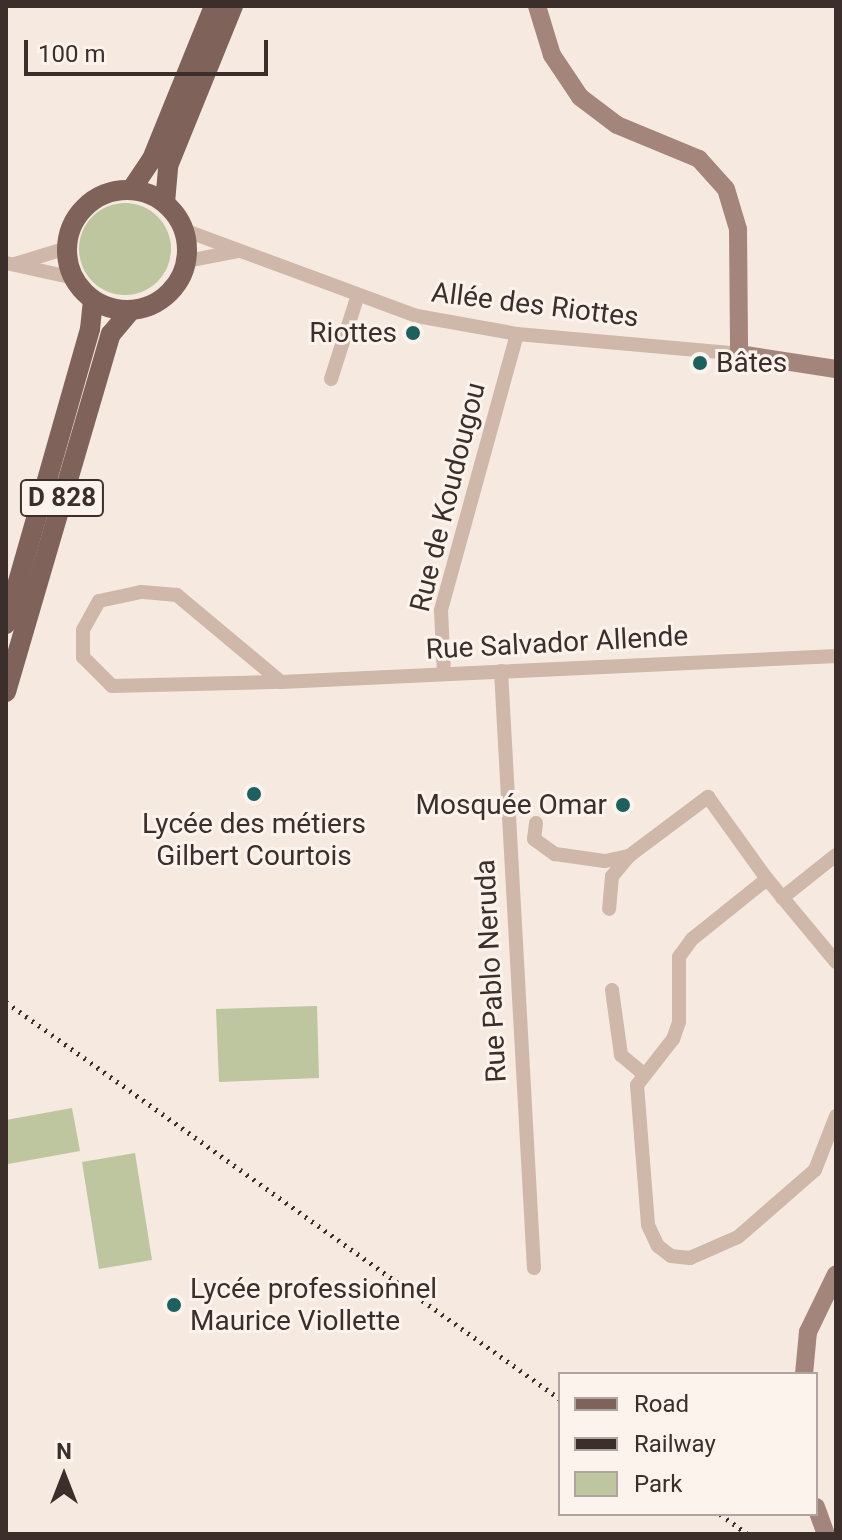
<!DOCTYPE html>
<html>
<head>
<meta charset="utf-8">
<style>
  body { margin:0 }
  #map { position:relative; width:842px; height:1540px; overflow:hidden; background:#f5e9e0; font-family:Roboto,sans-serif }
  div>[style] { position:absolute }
  .green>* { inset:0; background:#bdc69e }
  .round { border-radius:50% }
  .street>* { height:14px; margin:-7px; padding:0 7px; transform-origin:7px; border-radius:7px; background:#cfb7aa }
  .secondary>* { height:18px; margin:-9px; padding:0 9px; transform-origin:9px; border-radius:9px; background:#a3857b }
  .primary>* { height:20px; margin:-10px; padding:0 10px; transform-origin:10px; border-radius:10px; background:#7f625a }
  .primary>.ring { margin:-10px; padding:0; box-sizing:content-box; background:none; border:20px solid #7f625a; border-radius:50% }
  .rail>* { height:5px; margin-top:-2.5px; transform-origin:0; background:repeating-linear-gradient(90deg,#3c2e2a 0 2px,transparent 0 8px) }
  .dots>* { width:22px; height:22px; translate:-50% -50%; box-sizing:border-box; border:4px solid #fcf3ed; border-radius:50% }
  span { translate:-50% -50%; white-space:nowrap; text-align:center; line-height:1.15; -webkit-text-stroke:6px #fcf3ed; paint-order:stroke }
  .shield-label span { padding:2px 6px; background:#fcf3ed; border:2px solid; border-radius:6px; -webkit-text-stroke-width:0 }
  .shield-label { font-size:26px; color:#3c2e2a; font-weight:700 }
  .street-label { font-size:28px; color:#3c2e2a }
  .poi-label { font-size:28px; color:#3c2e2a }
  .right { translate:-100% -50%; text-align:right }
  .left { translate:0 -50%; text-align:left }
  .frame { position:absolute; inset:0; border:8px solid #3c2e2a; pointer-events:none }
  .legend { position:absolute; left:558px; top:1372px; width:260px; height:144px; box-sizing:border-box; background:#fcf3ed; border:2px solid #afa49f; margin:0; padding:10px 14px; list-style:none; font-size:24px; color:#3c2e2a }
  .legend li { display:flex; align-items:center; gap:16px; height:40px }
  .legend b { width:40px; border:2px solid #afa49f }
  .north { position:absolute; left:24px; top:1436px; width:80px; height:80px; -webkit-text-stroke:6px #fcf3ed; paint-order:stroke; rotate:0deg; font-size:22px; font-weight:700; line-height:32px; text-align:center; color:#3c2e2a }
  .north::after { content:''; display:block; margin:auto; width:28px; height:36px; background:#3c2e2a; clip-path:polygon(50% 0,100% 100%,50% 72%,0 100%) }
  .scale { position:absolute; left:24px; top:40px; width:244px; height:36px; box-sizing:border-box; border:4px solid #3c2e2a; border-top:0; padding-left:10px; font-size:24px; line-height:28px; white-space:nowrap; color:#3c2e2a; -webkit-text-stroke:6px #fcf3ed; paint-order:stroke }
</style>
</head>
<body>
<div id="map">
  <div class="green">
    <i class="round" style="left:79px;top:203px;width:92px;height:92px"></i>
    <i style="clip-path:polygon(317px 1006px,319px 1078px,219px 1082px,216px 1009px)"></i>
    <i style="clip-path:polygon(72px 1108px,80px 1151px,8px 1164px,6px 1120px)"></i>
    <i style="clip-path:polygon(135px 1153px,152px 1260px,99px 1269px,82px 1162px)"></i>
  </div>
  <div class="street">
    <i style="left:184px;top:230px;width:248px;rotate:20.3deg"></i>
    <i style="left:417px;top:316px;width:102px;rotate:10.2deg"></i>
    <i style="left:517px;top:334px;width:223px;rotate:5.1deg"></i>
    <i style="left:187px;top:261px;width:53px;rotate:-10.9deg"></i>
    <i style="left:6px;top:263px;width:70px;rotate:12.4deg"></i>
    <i style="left:15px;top:264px;width:54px;rotate:-17.1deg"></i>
    <i style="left:331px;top:379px;width:88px;rotate:-72.2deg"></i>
    <i style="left:501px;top:671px;width:598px;rotate:86.84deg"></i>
    <i style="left:444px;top:674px;width:64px;rotate:-92.7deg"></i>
    <i style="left:441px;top:610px;width:286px;rotate:-74.6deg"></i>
    <i style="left:281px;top:682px;width:136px;rotate:-140.1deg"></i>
    <i style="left:177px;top:595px;width:36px;rotate:-175deg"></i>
    <i style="left:141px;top:592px;width:43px;rotate:167.9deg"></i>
    <i style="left:99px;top:601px;width:33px;rotate:119deg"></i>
    <i style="left:83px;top:630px;width:27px;rotate:90deg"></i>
    <i style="left:83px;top:657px;width:41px;rotate:45deg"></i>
    <i style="left:112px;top:686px;width:169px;rotate:-1.4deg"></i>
    <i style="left:281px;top:682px;width:556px;rotate:-2.68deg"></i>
    <i style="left:536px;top:823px;width:16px;rotate:97deg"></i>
    <i style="left:534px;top:839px;width:26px;rotate:36deg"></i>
    <i style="left:555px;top:854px;width:50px;rotate:8deg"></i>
    <i style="left:605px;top:861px;width:25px;rotate:-12deg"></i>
    <i style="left:629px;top:856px;width:26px;rotate:130deg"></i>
    <i style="left:612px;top:876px;width:33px;rotate:95deg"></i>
    <i style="left:629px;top:856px;width:99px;rotate:-36.8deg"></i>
    <i style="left:708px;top:797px;width:101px;rotate:54.3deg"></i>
    <i style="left:782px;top:898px;width:69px;rotate:-38.5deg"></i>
    <i style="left:836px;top:962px;width:108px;rotate:-129.7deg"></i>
    <i style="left:767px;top:879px;width:96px;rotate:141.3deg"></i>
    <i style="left:692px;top:939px;width:22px;rotate:126deg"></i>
    <i style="left:679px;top:957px;width:65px;rotate:90deg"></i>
    <i style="left:679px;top:1022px;width:18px;rotate:109deg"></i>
    <i style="left:673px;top:1039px;width:58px;rotate:128deg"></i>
    <i style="left:637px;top:1085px;width:140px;rotate:85.5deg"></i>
    <i style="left:648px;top:1225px;width:23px;rotate:65deg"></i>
    <i style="left:658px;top:1246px;width:16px;rotate:38deg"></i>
    <i style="left:671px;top:1256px;width:19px;rotate:6deg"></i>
    <i style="left:690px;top:1258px;width:52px;rotate:-23.6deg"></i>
    <i style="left:738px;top:1237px;width:102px;rotate:-41deg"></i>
    <i style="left:815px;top:1170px;width:58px;rotate:-68.7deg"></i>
    <i style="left:612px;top:990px;width:66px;rotate:82.1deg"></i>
    <i style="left:621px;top:1055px;width:30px;rotate:40deg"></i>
  </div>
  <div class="secondary">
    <i style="left:537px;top:6px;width:51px;rotate:73deg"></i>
    <i style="left:552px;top:55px;width:50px;rotate:56.3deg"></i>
    <i style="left:580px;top:97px;width:46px;rotate:37.1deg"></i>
    <i style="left:617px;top:125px;width:89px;rotate:22.5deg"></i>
    <i style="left:699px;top:159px;width:40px;rotate:48deg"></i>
    <i style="left:726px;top:189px;width:42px;rotate:73.3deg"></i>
    <i style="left:738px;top:229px;width:125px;rotate:89.5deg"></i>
    <i style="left:739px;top:354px;width:98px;rotate:8.8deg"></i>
    <i style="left:804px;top:1374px;width:42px;rotate:-84.6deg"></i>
    <i style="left:808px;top:1332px;width:64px;rotate:-64.2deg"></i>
    <i style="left:816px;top:1507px;width:29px;rotate:70deg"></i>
  </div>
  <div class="primary">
    <i class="ring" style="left:67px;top:190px;width:100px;height:100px"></i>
    <i style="left:131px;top:190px;width:37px;rotate:-56deg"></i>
    <i style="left:152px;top:159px;width:165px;rotate:-67.9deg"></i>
    <i style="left:165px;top:203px;width:37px;rotate:-85deg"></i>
    <i style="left:168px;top:166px;width:173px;rotate:-67.9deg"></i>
    <i style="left:6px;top:624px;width:307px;rotate:-74.1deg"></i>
    <i style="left:90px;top:329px;width:29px;rotate:-84deg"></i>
    <i style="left:6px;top:692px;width:373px;rotate:-73.7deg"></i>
    <i style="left:111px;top:334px;width:31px;rotate:-50deg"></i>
  </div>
  <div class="rail">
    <i style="left:6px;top:1002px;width:682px;rotate:35.63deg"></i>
    <i style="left:720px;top:1514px;width:34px;rotate:36deg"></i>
  </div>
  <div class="dots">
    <i style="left:413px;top:333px;background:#1c615e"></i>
    <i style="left:700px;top:363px;background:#1c615e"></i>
    <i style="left:254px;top:794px;background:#1c615e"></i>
    <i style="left:623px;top:805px;background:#1c615e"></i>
    <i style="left:174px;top:1305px;background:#1c615e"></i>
  </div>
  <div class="shield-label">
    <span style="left:62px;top:498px">D 828</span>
  </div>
  <div class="street-label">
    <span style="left:535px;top:305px;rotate:7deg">Allée des Riottes</span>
    <span style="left:448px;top:497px;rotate:-76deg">Rue de Koudougou</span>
    <span style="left:557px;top:643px;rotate:-3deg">Rue Salvador Allende</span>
    <span style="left:491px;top:971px;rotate:-93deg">Rue Pablo Neruda</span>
  </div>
  <div class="poi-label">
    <span class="right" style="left:397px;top:333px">Riottes</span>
    <span class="left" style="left:716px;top:363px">Bâtes</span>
    <span class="right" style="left:607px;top:805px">Mosquée Omar</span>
    <span style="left:254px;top:840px">Lycée des métiers<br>Gilbert Courtois</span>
    <span class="left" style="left:190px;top:1305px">Lycée professionnel<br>Maurice Viollette</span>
  </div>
  <div class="frame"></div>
  <ul class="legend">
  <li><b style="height:10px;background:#7f625a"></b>Road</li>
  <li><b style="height:10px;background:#3c2e2a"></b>Railway</li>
  <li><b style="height:22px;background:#bdc69e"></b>Park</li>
  </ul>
  <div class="north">N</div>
  <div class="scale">100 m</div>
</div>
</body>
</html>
